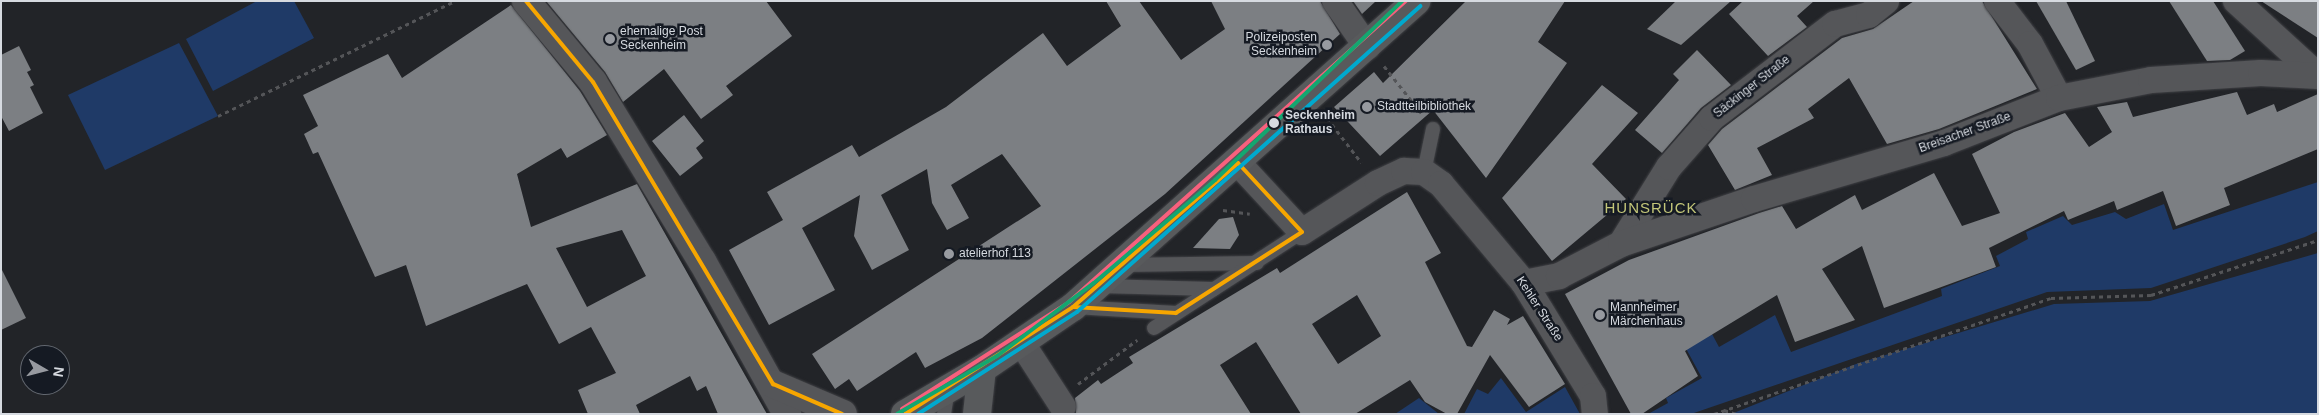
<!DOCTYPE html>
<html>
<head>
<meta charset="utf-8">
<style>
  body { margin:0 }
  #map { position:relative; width:2319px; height:415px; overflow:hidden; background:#222428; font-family:Helvetica,sans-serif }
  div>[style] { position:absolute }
  .green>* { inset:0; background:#1f3a67 }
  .building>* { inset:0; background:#7c7f83 }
  .path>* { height:3px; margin-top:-1.5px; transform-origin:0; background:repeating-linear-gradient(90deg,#545558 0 4px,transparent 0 8px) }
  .roads { filter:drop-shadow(0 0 1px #404145) drop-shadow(0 0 1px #404145) }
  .service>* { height:14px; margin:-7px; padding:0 7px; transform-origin:7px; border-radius:7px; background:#555659 }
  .minor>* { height:26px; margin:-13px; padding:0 13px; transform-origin:13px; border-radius:13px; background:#555659 }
  .tertiary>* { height:28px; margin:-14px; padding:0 14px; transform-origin:14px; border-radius:14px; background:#555659 }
  .secondary>* { height:28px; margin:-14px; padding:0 14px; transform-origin:14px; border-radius:14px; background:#585a5c }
  .bus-1>* { height:4px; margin:-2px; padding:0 2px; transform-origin:2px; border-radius:2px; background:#f7a600 }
  .bus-2>* { height:4px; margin:-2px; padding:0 2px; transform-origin:2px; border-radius:2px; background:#00a9ce }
  .bus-3>* { height:4px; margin:-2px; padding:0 2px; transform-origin:2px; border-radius:2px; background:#f8607d }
  .tram-1>* { height:4px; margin:-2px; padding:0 2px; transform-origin:2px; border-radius:2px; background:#13a770 }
  .dots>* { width:14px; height:14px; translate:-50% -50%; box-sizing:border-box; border:2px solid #151a23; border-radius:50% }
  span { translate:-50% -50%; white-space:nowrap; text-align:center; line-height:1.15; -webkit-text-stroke:5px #151a23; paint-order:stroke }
  .poi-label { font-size:12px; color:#d6dae0 }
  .left { translate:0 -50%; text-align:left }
  .right { translate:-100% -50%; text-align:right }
  .street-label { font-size:12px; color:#d6dae0 }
  .stop-label { font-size:12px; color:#d6dae0; font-weight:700 }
  .quarter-label { font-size:15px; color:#c3c679; letter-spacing:1px }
  .frame { position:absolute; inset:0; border:2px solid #d6dae0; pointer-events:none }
  .north { position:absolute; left:20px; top:345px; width:50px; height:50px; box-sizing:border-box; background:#151a23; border:1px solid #62676f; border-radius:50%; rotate:98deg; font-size:14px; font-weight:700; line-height:20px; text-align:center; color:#d6dae0 }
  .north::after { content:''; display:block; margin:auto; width:18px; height:22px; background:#979aa0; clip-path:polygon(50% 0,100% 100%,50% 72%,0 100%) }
</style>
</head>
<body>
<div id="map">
  <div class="green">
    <i style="clip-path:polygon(257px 1px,294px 1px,314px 38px,213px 91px,186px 39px)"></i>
    <i style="clip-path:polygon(179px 43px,218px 116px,105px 170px,68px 95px)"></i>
    <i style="clip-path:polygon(2318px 182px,2318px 231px,2305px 237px,2151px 288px,2047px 292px,1691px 414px,1648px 414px,1668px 403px,1666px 398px,1702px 378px,1683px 343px,1704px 319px,1719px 347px,1775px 315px,1791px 352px,1942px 296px,1941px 289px,2000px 266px,1996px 256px,2028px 239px,2026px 232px,2063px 216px,2072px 225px,2115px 212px,2126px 219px,2164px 204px,2173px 230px)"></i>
    <i style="clip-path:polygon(2318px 253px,2318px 414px,1731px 414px,1856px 364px,2054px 304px,2150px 301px)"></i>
    <i style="clip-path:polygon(1501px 378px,1526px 412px,1565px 387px,1580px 414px,1464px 414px,1477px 389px,1488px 394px)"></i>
    <i style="clip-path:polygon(1419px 398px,1439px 414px,1395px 414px)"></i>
  </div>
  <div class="building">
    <i style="clip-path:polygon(546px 1px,766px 1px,792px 36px,726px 86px,733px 95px,701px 119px,664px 69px,623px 102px,605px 72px)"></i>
    <i style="clip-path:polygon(1106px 1px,1139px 1px,1181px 60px,1225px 29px,1211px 1px,1320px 1px,1340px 34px,1165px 194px,982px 338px,925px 368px,916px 352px,857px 391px,849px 379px,835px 389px,812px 354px,1041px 206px,1002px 154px,951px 185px,969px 218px,947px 230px,932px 203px,927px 169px,881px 195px,909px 250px,872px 270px,854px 236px,860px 195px,802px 228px,835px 290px,769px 325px,729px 250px,783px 220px,767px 192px,852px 145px,859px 157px,946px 107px,1043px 33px,1067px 66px,1121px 26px)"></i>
    <i style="clip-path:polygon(1353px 1px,1376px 1px,1362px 14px)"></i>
    <i style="clip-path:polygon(1466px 1px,1565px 1px,1538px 42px,1567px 63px,1486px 178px,1433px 110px,1380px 156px,1334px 107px,1374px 72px,1383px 83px)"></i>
    <i style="clip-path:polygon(1676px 1px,1731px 1px,1681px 45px,1647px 29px)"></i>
    <i style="clip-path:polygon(1743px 1px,1814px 1px,1797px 16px,1807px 27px,1768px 56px,1729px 14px)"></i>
    <i style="clip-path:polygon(1914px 1px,1982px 1px,2037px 89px,1939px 129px,1887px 144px,1849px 78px,1808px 109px,1814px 118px,1757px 148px,1772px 175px,1735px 190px,1708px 145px,1722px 129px,1842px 38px,1873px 29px)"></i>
    <i style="clip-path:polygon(2036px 1px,2066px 1px,2095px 61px,2076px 70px)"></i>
    <i style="clip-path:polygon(2169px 1px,2213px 1px,2245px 51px,2230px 60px,2207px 61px)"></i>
    <i style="clip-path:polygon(2261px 1px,2318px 1px,2318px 38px)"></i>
    <i style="clip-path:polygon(evenodd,511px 5px,580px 91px,607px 135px,567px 158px,561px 148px,517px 174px,531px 227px,637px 184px,767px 414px,718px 414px,706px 386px,697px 391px,690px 376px,636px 405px,640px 414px,588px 414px,578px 390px,616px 373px,591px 327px,559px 344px,527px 284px,426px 326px,406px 265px,375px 277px,318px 152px,313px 154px,304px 134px,318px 126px,303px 95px,388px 54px,402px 78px,511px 5px,622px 230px,646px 276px,587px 307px,556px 248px,622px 230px)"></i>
    <i style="clip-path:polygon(19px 46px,31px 70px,27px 72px,34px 85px,30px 87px,43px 113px,9px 131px,1px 116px,1px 55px)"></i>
    <i style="clip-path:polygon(1697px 50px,1731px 85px,1701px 108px,1662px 153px,1635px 130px,1679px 80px,1673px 74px)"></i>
    <i style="clip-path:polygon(1602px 85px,1638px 113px,1592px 164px,1626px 199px,1552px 261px,1502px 198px)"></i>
    <i style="clip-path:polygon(2237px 92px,2247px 115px,2274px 104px,2277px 112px,2318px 94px,2318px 149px,2224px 188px,2230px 205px,2176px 226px,2163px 191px,2117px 210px,2114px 201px,2068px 220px,2064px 211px,1989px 248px,1996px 267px,1884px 308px,1862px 246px,1822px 269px,1855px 320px,1795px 342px,1777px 295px,1685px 351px,1698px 376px,1642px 414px,1631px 414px,1565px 294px,1629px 260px,1759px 213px,1782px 206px,1796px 229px,1855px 195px,1862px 210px,1934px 173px,1962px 226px,2000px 213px,1972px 154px,2014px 132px,2065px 113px,2089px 147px,2112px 132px,2097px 107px,2127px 102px,2133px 117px)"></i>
    <i style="clip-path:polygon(684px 115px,704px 141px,696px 148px,703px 158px,680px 176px,652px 141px)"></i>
    <i style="clip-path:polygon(evenodd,1407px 192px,1441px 253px,1425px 262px,1467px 346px,1472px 347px,1494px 310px,1510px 319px,1507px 325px,1523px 316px,1565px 384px,1529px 407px,1490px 355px,1457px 414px,1447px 414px,1425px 402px,1410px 380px,1355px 414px,1301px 414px,1256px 342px,1220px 365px,1251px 414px,1076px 414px,1075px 398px,1098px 380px,1101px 384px,1133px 363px,1129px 357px,1277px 268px,1280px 273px,1407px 192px,1357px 295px,1381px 336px,1338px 364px,1312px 324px,1357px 295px)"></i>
    <i style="clip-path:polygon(1233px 217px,1239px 235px,1230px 249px,1193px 248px,1219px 219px)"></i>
    <i style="clip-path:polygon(1px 268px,26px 318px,1px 330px)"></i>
  </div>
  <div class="path">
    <i style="left:1384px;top:66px;width:61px;rotate:51.6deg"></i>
    <i style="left:218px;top:116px;width:263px;rotate:-25.9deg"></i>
    <i style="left:1327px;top:118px;width:56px;rotate:52.3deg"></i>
    <i style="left:1223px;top:210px;width:27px;rotate:8deg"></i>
    <i style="left:1078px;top:384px;width:74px;rotate:-36.7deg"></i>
    <i style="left:1724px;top:410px;width:13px;rotate:18deg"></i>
    <i style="left:1714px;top:414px;width:356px;rotate:-19deg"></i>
    <i style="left:2051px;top:298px;width:100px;rotate:-1.7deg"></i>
    <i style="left:2151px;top:295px;width:176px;rotate:-18.2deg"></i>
  </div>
  <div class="roads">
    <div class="service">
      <i style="left:1424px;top:172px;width:44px;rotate:-78.2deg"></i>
      <i style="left:1123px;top:265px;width:134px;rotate:-0.9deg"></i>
      <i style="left:1099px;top:286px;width:115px;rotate:1.5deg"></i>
      <i style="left:1074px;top:307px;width:102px;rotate:3.4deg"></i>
      <i style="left:1154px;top:328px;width:176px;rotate:-33deg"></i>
      <i style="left:944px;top:414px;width:24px;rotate:-81deg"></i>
    </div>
    <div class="minor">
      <i style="left:1335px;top:1px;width:56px;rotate:55.2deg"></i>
      <i style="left:1997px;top:1px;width:54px;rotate:52.5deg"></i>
      <i style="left:2030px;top:44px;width:61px;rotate:61.8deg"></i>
      <i style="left:2236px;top:1px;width:111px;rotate:42.4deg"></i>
      <i style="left:1238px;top:163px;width:94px;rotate:47.2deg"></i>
      <i style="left:1302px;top:232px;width:90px;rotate:-32.8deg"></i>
      <i style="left:1378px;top:183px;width:29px;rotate:-25deg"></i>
      <i style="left:1404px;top:171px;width:20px;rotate:3deg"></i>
      <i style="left:1424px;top:172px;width:21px;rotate:35deg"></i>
      <i style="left:1441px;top:184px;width:129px;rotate:50deg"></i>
      <i style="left:1524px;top:283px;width:132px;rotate:58.6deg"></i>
      <i style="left:1593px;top:396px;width:18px;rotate:84deg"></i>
      <i style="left:1621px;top:244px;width:91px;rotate:-58.1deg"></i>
      <i style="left:1669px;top:167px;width:65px;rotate:-48.7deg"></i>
      <i style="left:1712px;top:118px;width:155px;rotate:-37.4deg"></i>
      <i style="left:1835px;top:24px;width:35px;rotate:-15deg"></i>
      <i style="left:1869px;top:15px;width:22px;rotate:-39deg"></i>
      <i style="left:1524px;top:283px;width:36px;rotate:-11deg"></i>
      <i style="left:1559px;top:276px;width:70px;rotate:-27.3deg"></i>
      <i style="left:1621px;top:244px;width:140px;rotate:-18.7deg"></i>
      <i style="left:1754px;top:199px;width:198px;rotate:-16.4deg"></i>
      <i style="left:1944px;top:143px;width:123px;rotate:-21.4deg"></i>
      <i style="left:2059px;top:98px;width:94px;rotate:-11.1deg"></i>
      <i style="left:2151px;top:80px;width:110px;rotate:-3.6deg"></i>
      <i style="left:2261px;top:73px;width:57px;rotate:3deg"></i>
      <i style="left:1021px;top:342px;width:77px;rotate:57.1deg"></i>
    </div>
    <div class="tertiary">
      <i style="left:526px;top:1px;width:105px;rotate:50.4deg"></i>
      <i style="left:593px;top:82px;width:210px;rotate:58.7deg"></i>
      <i style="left:702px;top:261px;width:175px;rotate:60.9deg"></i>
      <i style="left:773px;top:384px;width:76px;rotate:23.2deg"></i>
    </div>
    <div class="secondary">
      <i style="left:905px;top:414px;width:89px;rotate:-30.3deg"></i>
      <i style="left:982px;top:369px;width:110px;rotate:-34.3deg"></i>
      <i style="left:1073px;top:307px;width:460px;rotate:-41.7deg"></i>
      <i style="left:977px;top:414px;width:45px;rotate:-83.7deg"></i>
    </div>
  </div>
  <div class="bus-1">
    <i style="left:526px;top:1px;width:105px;rotate:50.4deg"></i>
    <i style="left:593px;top:82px;width:352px;rotate:59.2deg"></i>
    <i style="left:773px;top:384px;width:75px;rotate:23.5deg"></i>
    <i style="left:1238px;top:163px;width:94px;rotate:47.2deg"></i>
    <i style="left:1302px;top:232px;width:150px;rotate:147.3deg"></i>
    <i style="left:1176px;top:313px;width:103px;rotate:-176.7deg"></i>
    <i style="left:1073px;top:307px;width:219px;rotate:-41.1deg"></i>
    <i style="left:905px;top:414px;width:199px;rotate:-32.5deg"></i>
  </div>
  <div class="bus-2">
    <i style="left:918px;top:414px;width:189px;rotate:-32.7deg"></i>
    <i style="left:1077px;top:312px;width:460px;rotate:-41.7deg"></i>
  </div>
  <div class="bus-3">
    <i style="left:902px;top:409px;width:198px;rotate:-32.6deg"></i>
    <i style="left:1069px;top:302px;width:452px;rotate:-41.8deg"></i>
  </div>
  <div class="tram-1">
    <i style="left:897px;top:414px;width:116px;rotate:-30.1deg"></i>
    <i style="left:997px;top:356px;width:121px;rotate:-37deg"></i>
    <i style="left:1094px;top:283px;width:159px;rotate:-40.4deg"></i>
    <i style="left:1215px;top:180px;width:259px;rotate:-43.7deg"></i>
  </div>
  <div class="dots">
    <i style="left:610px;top:39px;background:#979aa0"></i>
    <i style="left:1327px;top:45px;background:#979aa0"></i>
    <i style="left:1367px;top:107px;background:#979aa0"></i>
    <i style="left:1274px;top:123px;background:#d6dae0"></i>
    <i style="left:949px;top:254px;background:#979aa0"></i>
    <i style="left:1600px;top:315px;background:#979aa0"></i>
  </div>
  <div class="poi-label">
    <span class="left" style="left:620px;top:39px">ehemalige Post<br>Seckenheim</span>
    <span class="right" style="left:1317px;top:45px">Polizeiposten<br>Seckenheim</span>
    <span class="left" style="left:1377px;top:107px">Stadtteilbibliothek</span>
    <span class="left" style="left:959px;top:254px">atelierhof 113</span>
    <span class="left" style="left:1610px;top:315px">Mannheimer<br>Märchenhaus</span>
  </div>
  <div class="street-label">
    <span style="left:1752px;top:87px;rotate:-38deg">Säckinger Straße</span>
    <span style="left:1965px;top:133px;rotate:-20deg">Breisacher Straße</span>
    <span style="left:1539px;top:309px;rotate:57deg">Kehler Straße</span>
  </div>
  <div class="stop-label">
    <span class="left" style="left:1285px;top:123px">Seckenheim<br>Rathaus</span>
  </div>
  <div class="quarter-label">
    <span style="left:1651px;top:208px">HUNSRÜCK</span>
  </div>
  <div class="frame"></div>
  <div class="north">N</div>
</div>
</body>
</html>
